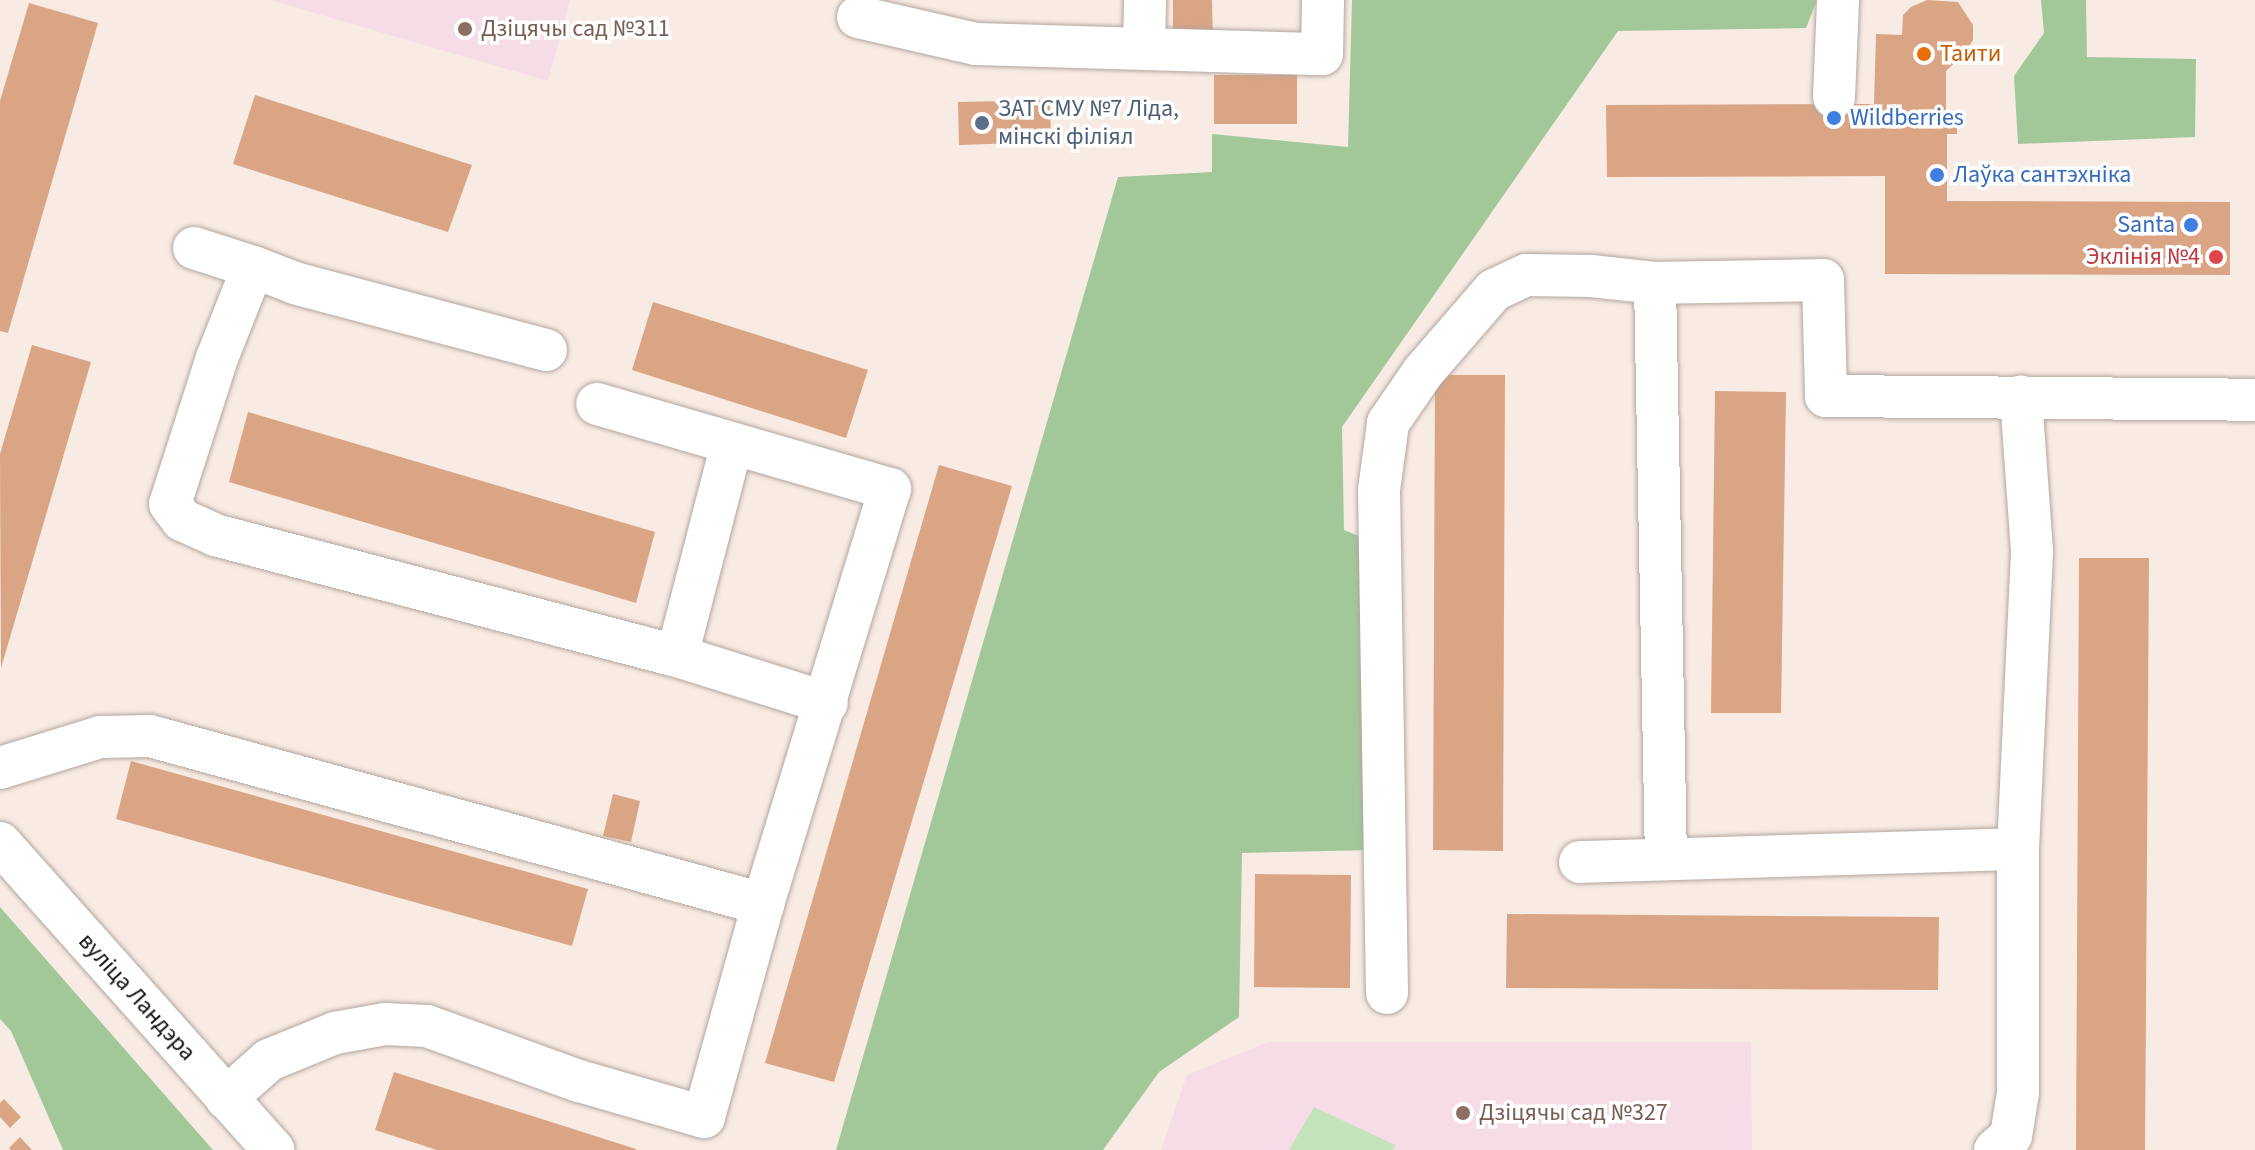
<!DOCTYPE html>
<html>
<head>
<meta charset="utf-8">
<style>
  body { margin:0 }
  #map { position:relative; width:2255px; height:1150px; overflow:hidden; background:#f8ebe3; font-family:"Source Sans 3",sans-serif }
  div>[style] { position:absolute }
  .education>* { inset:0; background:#f5dce6 }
  .green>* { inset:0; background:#c3e3bd }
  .forest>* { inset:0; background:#a2c89a }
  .building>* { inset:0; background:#d9a585 }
  .roads { filter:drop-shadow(0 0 2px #b2a69f) drop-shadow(0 0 2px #b2a69f) }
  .minor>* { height:42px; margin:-21px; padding:0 21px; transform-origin:21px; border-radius:21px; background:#fff }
  .dots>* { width:22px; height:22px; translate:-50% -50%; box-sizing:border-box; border:4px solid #fff; border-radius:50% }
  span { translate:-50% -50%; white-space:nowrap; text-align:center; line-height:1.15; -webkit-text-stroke:7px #fff; paint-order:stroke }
  .education-label { font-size:24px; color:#785e54 }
  .left { translate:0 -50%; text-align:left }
  .food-label { font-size:24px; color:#c56008 }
  .service-label { font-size:24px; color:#4e5e75 }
  .shop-label { font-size:24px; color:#366cbe }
  .right { translate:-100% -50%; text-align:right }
  .health-label { font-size:24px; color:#be3a42 }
  .street-label { font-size:24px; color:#120e0c }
</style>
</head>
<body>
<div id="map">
  <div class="education">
    <i style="clip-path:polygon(270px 0,570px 0,548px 81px)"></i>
    <i style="clip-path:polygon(1268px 1042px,1751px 1042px,1752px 1150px,1161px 1150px,1187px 1075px)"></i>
  </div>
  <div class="green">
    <i style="clip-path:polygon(1314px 1107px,1395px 1145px,1393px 1150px,1289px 1150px)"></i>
  </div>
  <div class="forest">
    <i style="clip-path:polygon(1352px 0,1817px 0,1806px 28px,1618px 31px,1342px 427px,1344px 530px,1366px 539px,1374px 850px,1242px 853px,1239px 1017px,1159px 1072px,1103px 1150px,836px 1150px,1118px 177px,1212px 172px,1212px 134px,1348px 147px)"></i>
    <i style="clip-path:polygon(2041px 0,2086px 0,2087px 57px,2196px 59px,2195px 137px,2018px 144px,2014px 76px,2044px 33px)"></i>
    <i style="clip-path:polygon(0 907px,213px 1150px,63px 1150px,11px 1031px,0 1019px)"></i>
  </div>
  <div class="building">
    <i style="clip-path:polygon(1173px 0,1212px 0,1213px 40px,1173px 40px)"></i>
    <i style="clip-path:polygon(1927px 0,1958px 2px,1973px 25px,1973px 40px,1965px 53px,1946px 71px,1946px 117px,1957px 117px,1957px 134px,1947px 134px,1947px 201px,2230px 202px,2230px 275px,1885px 274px,1885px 176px,1607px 177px,1606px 105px,1874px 104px,1876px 34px,1902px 35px,1903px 15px,1911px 7px)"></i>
    <i style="clip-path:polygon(29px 3px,98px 23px,8px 333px,0 331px,0 101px)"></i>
    <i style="clip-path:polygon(1214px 75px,1297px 75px,1297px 124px,1214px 124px)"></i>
    <i style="clip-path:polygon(255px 95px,472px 165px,448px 232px,233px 164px)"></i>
    <i style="clip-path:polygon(1050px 100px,1051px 142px,959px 145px,958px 102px)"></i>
    <i style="clip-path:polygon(653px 302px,868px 370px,846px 438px,632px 370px)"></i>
    <i style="clip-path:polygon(32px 345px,91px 362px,1px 668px,0 454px)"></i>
    <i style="clip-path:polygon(1435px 375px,1505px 375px,1503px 851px,1433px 850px)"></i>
    <i style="clip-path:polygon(1715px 391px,1786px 392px,1781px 713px,1711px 713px)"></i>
    <i style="clip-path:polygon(248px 412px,655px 532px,636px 603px,229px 482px)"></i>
    <i style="clip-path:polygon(939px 465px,1012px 486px,834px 1082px,765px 1063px)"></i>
    <i style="clip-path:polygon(2079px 558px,2149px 558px,2145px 1150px,2076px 1150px)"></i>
    <i style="clip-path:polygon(131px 761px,588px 889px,572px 946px,116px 819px)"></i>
    <i style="clip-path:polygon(613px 794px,640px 801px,631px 842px,603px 836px)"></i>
    <i style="clip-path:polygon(1255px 874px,1351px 875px,1350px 988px,1254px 987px)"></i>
    <i style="clip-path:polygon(1507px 914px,1939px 917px,1938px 990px,1506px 988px)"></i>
    <i style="clip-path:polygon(394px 1072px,636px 1149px,636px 1150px,437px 1150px,375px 1130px)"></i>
    <i style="clip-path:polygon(4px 1099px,21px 1117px,10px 1128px,0 1117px,0 1103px)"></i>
    <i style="clip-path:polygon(20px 1137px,32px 1150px,11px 1150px,9px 1148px)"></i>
  </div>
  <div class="roads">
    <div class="minor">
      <i style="left:858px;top:17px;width:121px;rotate:12.9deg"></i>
      <i style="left:976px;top:44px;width:346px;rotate:1.7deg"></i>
      <i style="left:1322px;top:54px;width:54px;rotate:-88.9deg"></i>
      <i style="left:1144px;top:49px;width:49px;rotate:-88.8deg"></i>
      <i style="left:1834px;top:97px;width:97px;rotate:-87.6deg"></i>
      <i style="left:194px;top:248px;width:62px;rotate:17.9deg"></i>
      <i style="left:1655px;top:283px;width:576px;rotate:88.91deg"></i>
      <i style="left:546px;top:350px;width:260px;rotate:-165.1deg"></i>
      <i style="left:295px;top:283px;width:45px;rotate:-159.1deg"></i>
      <i style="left:253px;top:267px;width:98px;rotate:111.6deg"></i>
      <i style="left:217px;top:358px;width:153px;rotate:107.8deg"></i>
      <i style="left:170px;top:504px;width:20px;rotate:53deg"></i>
      <i style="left:182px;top:520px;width:36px;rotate:24deg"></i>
      <i style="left:215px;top:535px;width:478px;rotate:14.7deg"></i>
      <i style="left:677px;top:656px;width:157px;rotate:17.4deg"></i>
      <i style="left:677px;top:656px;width:219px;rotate:-75.5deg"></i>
      <i style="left:0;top:768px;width:105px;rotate:-17.2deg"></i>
      <i style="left:100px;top:737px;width:50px;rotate:-1.1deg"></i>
      <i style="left:150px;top:736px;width:636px;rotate:15.33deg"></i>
      <i style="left:0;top:843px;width:411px;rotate:48.3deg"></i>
      <i style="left:1580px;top:862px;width:438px;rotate:-1.7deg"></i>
      <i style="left:1387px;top:993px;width:503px;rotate:-90.91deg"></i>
      <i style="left:1379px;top:490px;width:68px;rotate:-82.3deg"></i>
      <i style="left:1388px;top:423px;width:62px;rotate:-55.5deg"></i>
      <i style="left:1423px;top:372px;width:108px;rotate:-49.1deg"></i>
      <i style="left:1494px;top:290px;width:35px;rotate:-25deg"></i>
      <i style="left:1526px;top:275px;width:65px;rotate:0.9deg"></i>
      <i style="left:1591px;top:276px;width:64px;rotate:6.2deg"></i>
      <i style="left:1655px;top:283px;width:168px;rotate:-1deg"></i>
      <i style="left:1823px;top:280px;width:116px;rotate:88.5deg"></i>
      <i style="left:1826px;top:396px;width:429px;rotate:0.5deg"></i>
      <i style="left:226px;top:1098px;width:57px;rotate:-41.5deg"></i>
      <i style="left:269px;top:1060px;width:71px;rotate:-22.2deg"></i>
      <i style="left:335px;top:1033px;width:51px;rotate:-10.2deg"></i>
      <i style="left:385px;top:1024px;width:42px;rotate:2.7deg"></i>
      <i style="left:427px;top:1026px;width:162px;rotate:19.9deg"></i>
      <i style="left:579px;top:1081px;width:130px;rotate:16.1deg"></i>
      <i style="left:704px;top:1117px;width:221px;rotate:-74.5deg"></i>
      <i style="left:763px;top:904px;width:434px;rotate:-73deg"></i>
      <i style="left:890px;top:489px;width:305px;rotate:-163.8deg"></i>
      <i style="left:1995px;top:1150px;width:21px;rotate:-41deg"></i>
      <i style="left:2011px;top:1136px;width:44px;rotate:-80.8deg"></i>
      <i style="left:2018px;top:1093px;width:244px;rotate:-90deg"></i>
      <i style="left:2018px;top:849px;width:298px;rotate:-87.3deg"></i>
      <i style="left:2032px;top:551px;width:155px;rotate:-94.1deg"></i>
    </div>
  </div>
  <div class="dots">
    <i style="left:465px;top:29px;background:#8d6e63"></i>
    <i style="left:1924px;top:54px;background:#e8710a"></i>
    <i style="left:1834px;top:118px;background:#3f7fe0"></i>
    <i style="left:982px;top:123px;background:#5c6f8a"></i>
    <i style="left:1937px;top:175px;background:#3f7fe0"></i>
    <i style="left:2191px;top:225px;background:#3f7fe0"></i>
    <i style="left:2216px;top:257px;background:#e0444e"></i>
    <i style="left:1463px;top:1113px;background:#8d6e63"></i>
  </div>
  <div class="education-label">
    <span class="left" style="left:481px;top:29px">Дзіцячы сад №311</span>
    <span class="left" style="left:1479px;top:1113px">Дзіцячы сад №327</span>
  </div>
  <div class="food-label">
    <span class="left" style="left:1940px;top:54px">Таити</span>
  </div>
  <div class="service-label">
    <span class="left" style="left:998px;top:123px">ЗАТ СМУ №7 Ліда,<br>мінскі філіял</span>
  </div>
  <div class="shop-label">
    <span class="left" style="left:1850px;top:118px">Wildberries</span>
    <span class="left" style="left:1953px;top:175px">Лаўка сантэхніка</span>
    <span class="right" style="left:2175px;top:225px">Santa</span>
  </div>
  <div class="health-label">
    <span class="right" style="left:2200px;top:257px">Эклінія №4</span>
  </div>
  <div class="street-label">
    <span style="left:137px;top:997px;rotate:48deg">вуліца Ландэра</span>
  </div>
</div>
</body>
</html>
